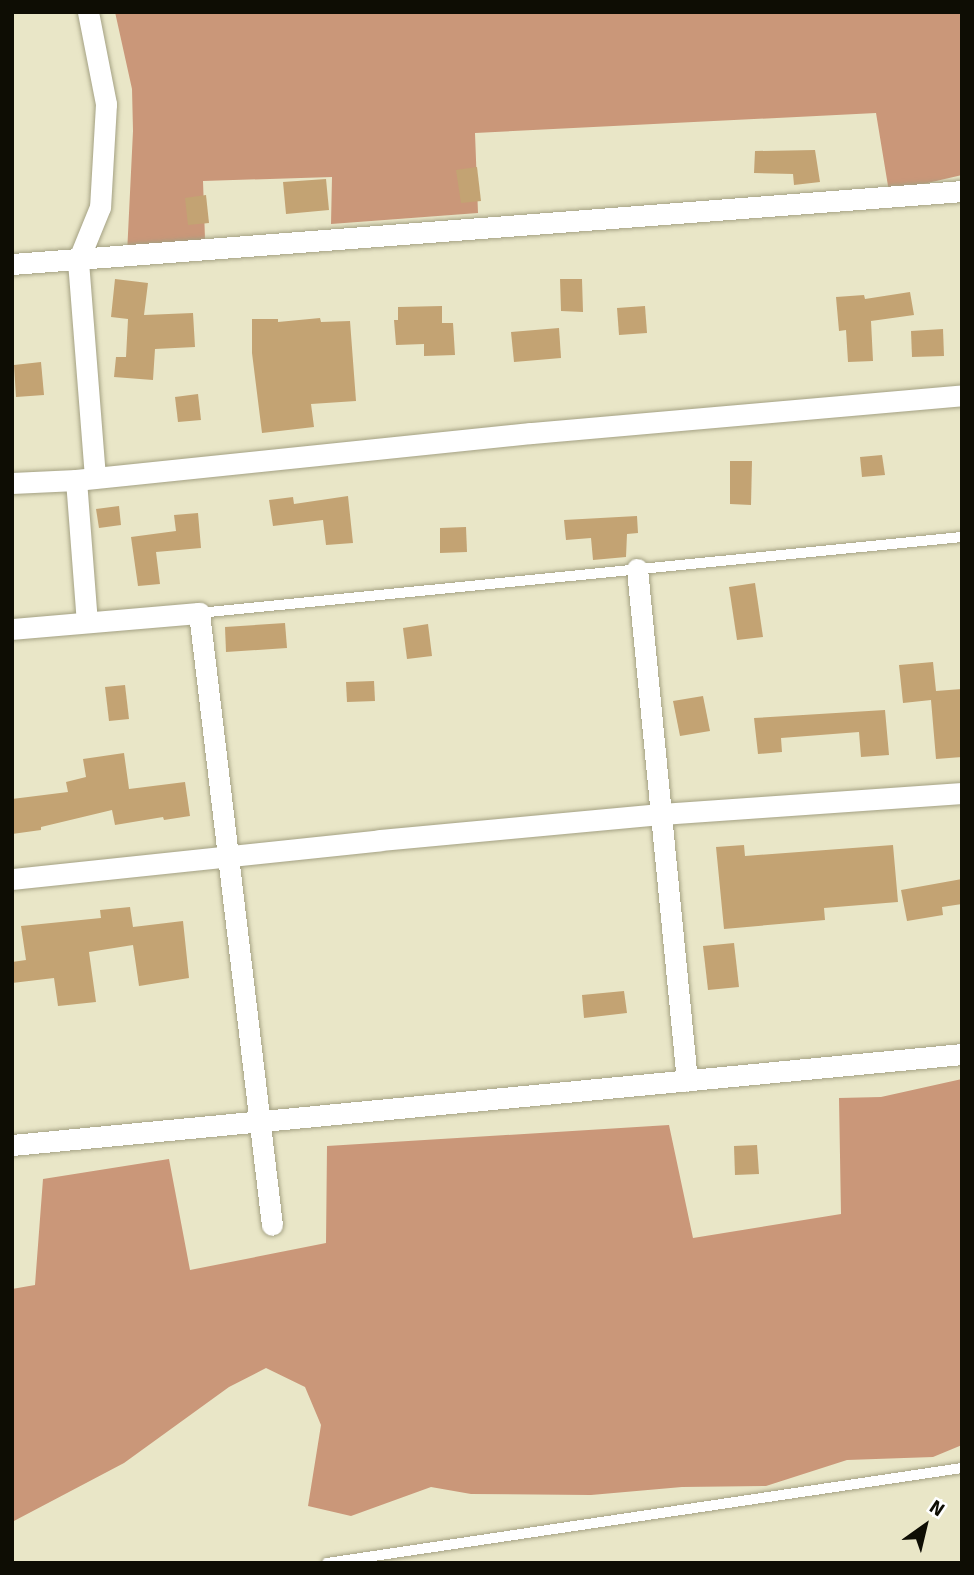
<!DOCTYPE html>
<html>
<head>
<meta charset="utf-8">
<style>
  body { margin:0 }
  #map { position:relative; width:974px; height:1575px; overflow:hidden; background:#e9e6c7; font-family:Signika,sans-serif }
  div>[style] { position:absolute }
  .forest>* { inset:0; background:#ca9779 }
  .building>* { inset:0; background:#c3a373 }
  .roads { filter:drop-shadow(0 0 2px #a4a183) drop-shadow(0 0 2px #a4a183) }
  .service>* { height:10px; margin:-5px; padding:0 5px; transform-origin:5px; border-radius:5px; background:#fff }
  .minor>* { height:21px; margin:-10.5px; padding:0 10.5px; transform-origin:10.5px; border-radius:10.5px; background:#fff }
  span { translate:-50% -50%; white-space:nowrap; text-align:center; line-height:1.15; -webkit-text-stroke:5px #fff; paint-order:stroke }
  .frame { position:absolute; inset:0; border:14px solid #0e0d04; pointer-events:none }
  .north { position:absolute; left:890px; top:1491px; width:70px; height:70px; -webkit-text-stroke:5px #fff; paint-order:stroke; rotate:34deg; font-size:19px; font-weight:700; line-height:28px; text-align:center; color:#0e0d04 }
  .north::after { content:''; display:block; margin:auto; width:24px; height:32px; background:#0e0d04; clip-path:polygon(50% 0,100% 100%,50% 72%,0 100%) }
</style>
</head>
<body>
<div id="map">
  <div class="forest">
    <i style="clip-path:polygon(115px 12px,962px 12px,962px 175px,889px 192px,876px 113px,475px 133px,478px 213px,331px 224px,332px 177px,203px 181px,205px 239px,127px 254px,133px 131px,132px 89px)"></i>
    <i style="clip-path:polygon(962px 1079px,962px 1445px,933px 1457px,847px 1460px,766px 1486px,682px 1487px,591px 1495px,471px 1494px,431px 1487px,351px 1516px,308px 1506px,321px 1425px,305px 1387px,266px 1368px,229px 1387px,124px 1463px,12px 1522px,12px 1289px,35px 1285px,43px 1179px,169px 1159px,190px 1270px,326px 1243px,327px 1146px,669px 1125px,693px 1238px,841px 1214px,839px 1098px,881px 1097px)"></i>
  </div>
  <div class="building">
    <i style="clip-path:polygon(815px 150px,820px 182px,794px 185px,793px 174px,754px 173px,755px 151px)"></i>
    <i style="clip-path:polygon(477px 167px,481px 201px,461px 203px,456px 170px)"></i>
    <i style="clip-path:polygon(326px 179px,329px 210px,286px 214px,283px 182px)"></i>
    <i style="clip-path:polygon(206px 195px,209px 223px,188px 225px,185px 198px)"></i>
    <i style="clip-path:polygon(115px 279px,148px 283px,144px 315px,193px 313px,195px 347px,155px 349px,153px 380px,114px 377px,116px 357px,126px 357px,128px 319px,111px 317px)"></i>
    <i style="clip-path:polygon(560px 279px,582px 279px,583px 312px,561px 311px)"></i>
    <i style="clip-path:polygon(910px 292px,914px 315px,871px 321px,873px 361px,848px 362px,846px 330px,839px 331px,836px 297px,864px 295px,865px 299px)"></i>
    <i style="clip-path:polygon(442px 306px,442px 323px,453px 323px,455px 355px,424px 356px,424px 344px,396px 345px,394px 320px,398px 320px,398px 307px)"></i>
    <i style="clip-path:polygon(645px 306px,647px 333px,619px 335px,617px 308px)"></i>
    <i style="clip-path:polygon(320px 318px,321px 322px,350px 321px,356px 401px,311px 404px,314px 427px,262px 433px,252px 353px,252px 319px,278px 319px,278px 322px)"></i>
    <i style="clip-path:polygon(559px 328px,561px 358px,514px 362px,511px 332px)"></i>
    <i style="clip-path:polygon(943px 329px,944px 356px,912px 357px,911px 331px)"></i>
    <i style="clip-path:polygon(41px 362px,44px 395px,16px 397px,14px 365px)"></i>
    <i style="clip-path:polygon(198px 394px,201px 420px,178px 422px,175px 397px)"></i>
    <i style="clip-path:polygon(882px 455px,885px 475px,862px 477px,860px 457px)"></i>
    <i style="clip-path:polygon(730px 461px,752px 461px,751px 505px,730px 504px)"></i>
    <i style="clip-path:polygon(348px 496px,353px 543px,326px 545px,323px 520px,273px 526px,269px 500px,293px 497px,294px 504px)"></i>
    <i style="clip-path:polygon(119px 506px,121px 525px,99px 528px,96px 509px)"></i>
    <i style="clip-path:polygon(198px 513px,201px 548px,156px 552px,160px 584px,138px 586px,131px 537px,176px 531px,174px 515px)"></i>
    <i style="clip-path:polygon(637px 516px,638px 533px,627px 534px,626px 557px,593px 560px,591px 538px,566px 540px,564px 520px)"></i>
    <i style="clip-path:polygon(466px 527px,467px 552px,440px 553px,440px 528px)"></i>
    <i style="clip-path:polygon(755px 583px,763px 637px,737px 640px,729px 587px)"></i>
    <i style="clip-path:polygon(285px 623px,287px 648px,226px 652px,225px 627px)"></i>
    <i style="clip-path:polygon(428px 624px,432px 656px,407px 659px,403px 628px)"></i>
    <i style="clip-path:polygon(933px 662px,936px 691px,962px 689px,962px 757px,936px 759px,931px 700px,903px 703px,899px 665px)"></i>
    <i style="clip-path:polygon(374px 681px,375px 701px,347px 702px,346px 682px)"></i>
    <i style="clip-path:polygon(125px 685px,129px 719px,109px 721px,105px 687px)"></i>
    <i style="clip-path:polygon(703px 696px,710px 731px,680px 736px,673px 701px)"></i>
    <i style="clip-path:polygon(885px 710px,889px 755px,861px 757px,859px 732px,781px 738px,782px 752px,758px 754px,754px 718px)"></i>
    <i style="clip-path:polygon(124px 753px,129px 789px,185px 782px,190px 816px,164px 820px,163px 817px,115px 825px,112px 810px,41px 827px,41px 830px,12px 834px,12px 799px,68px 792px,66px 782px,86px 777px,83px 759px)"></i>
    <i style="clip-path:polygon(744px 845px,745px 856px,893px 845px,898px 902px,824px 908px,825px 920px,724px 929px,716px 847px)"></i>
    <i style="clip-path:polygon(962px 879px,962px 904px,942px 907px,943px 915px,907px 921px,901px 890px)"></i>
    <i style="clip-path:polygon(130px 907px,133px 927px,183px 921px,189px 978px,139px 986px,133px 945px,89px 952px,96px 1002px,58px 1006px,54px 978px,12px 983px,12px 962px,26px 960px,21px 926px,101px 918px,100px 910px)"></i>
    <i style="clip-path:polygon(734px 943px,739px 987px,708px 990px,703px 946px)"></i>
    <i style="clip-path:polygon(624px 991px,627px 1013px,584px 1018px,582px 995px)"></i>
    <i style="clip-path:polygon(757px 1145px,759px 1174px,735px 1175px,734px 1146px)"></i>
  </div>
  <div class="roads">
    <div class="service">
      <i style="left:199px;top:613px;width:767px;rotate:-5.69deg"></i>
      <i style="left:327px;top:1563px;width:642px;rotate:-8.51deg"></i>
    </div>
    <div class="minor">
      <i style="left:88px;top:12px;width:94px;rotate:78.9deg"></i>
      <i style="left:106px;top:104px;width:103px;rotate:93.3deg"></i>
      <i style="left:100px;top:207px;width:58px;rotate:112.2deg"></i>
      <i style="left:78px;top:261px;width:216px;rotate:85.5deg"></i>
      <i style="left:12px;top:264px;width:953px;rotate:-4.39deg"></i>
      <i style="left:76px;top:480px;width:142px;rotate:85.6deg"></i>
      <i style="left:12px;top:483px;width:64px;rotate:-2.7deg"></i>
      <i style="left:76px;top:480px;width:457px;rotate:-5.9deg"></i>
      <i style="left:531px;top:433px;width:433px;rotate:-5deg"></i>
      <i style="left:637px;top:569px;width:514px;rotate:84.42deg"></i>
      <i style="left:12px;top:629px;width:188px;rotate:-4.9deg"></i>
      <i style="left:199px;top:613px;width:616px;rotate:83.2deg"></i>
      <i style="left:12px;top:879px;width:370px;rotate:-6deg"></i>
      <i style="left:380px;top:840px;width:282px;rotate:-5.3deg"></i>
      <i style="left:661px;top:814px;width:302px;rotate:-4deg"></i>
      <i style="left:12px;top:1145px;width:954px;rotate:-5.47deg"></i>
    </div>
  </div>
  <div class="frame"></div>
  <div class="north">N</div>
</div>
</body>
</html>
